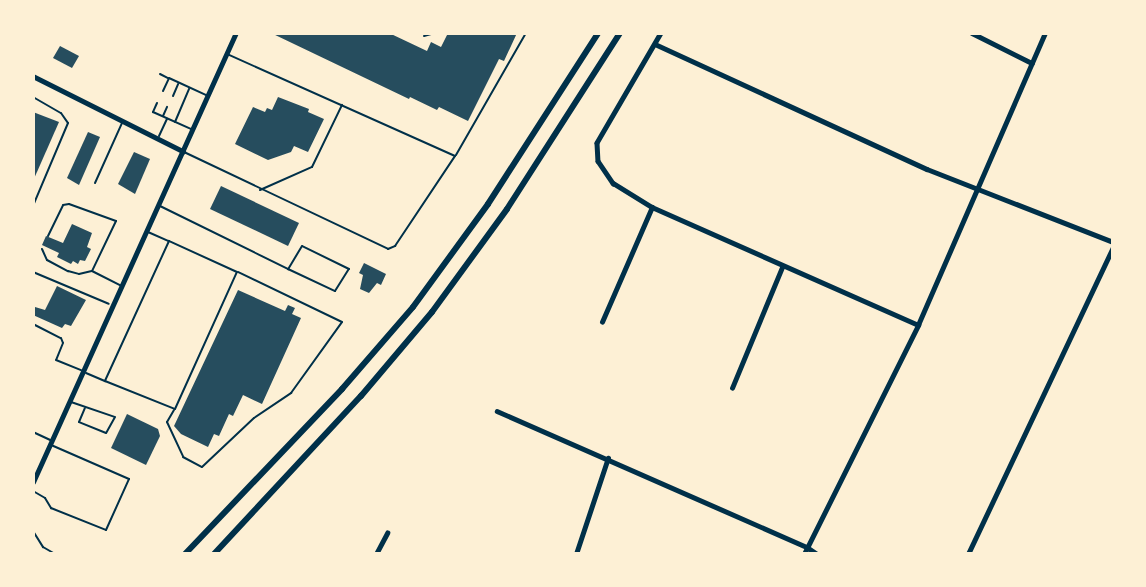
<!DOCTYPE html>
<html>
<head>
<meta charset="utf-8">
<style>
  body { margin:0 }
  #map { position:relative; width:1146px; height:587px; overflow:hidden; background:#fdf0d5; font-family:Manrope,sans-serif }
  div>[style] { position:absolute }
  .building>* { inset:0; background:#264d5e }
  .service>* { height:2px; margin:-1px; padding:0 1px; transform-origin:1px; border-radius:1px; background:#003049 }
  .minor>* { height:4.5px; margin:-2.25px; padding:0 2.25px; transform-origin:2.25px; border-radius:2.25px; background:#003049 }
  .tertiary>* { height:5px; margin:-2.5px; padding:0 2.5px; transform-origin:2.5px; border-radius:2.5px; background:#003049 }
  .primary>* { height:6px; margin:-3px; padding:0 3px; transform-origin:3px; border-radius:3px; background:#003049 }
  span { translate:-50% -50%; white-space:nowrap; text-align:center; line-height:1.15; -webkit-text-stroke:5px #fdf0d5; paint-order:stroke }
  .frame { position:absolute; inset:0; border:35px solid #fdf0d5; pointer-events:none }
</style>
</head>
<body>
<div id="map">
  <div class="building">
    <i style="clip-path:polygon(271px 33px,389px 33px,427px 51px,431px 42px,441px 47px,448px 33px,517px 33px,504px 61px,499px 59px,468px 121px,439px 107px,437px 110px,410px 97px,409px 99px)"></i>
    <i style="clip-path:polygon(60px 46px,79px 56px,72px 68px,53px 58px)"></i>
    <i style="clip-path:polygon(278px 97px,309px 109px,308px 112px,324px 119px,308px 152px,294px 146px,291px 152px,268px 160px,235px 144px,253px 107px,265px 112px,267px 108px,272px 110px)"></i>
    <i style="clip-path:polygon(33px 112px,59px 122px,33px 181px)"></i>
    <i style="clip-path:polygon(88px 132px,100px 137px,79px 185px,67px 178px)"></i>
    <i style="clip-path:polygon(134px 152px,150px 159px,135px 194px,118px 184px)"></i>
    <i style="clip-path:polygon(221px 186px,299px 223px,288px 246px,210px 209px)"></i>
    <i style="clip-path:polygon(72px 224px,92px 233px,87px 247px,91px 249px,85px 261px,80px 260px,78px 264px,73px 261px,71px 264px,57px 257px,59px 253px,42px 245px,46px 236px,63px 243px)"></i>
    <i style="clip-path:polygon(364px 263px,386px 274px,381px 285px,377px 283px,369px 293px,360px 289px,363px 275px,359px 273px)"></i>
    <i style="clip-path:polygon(57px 286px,86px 300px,71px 326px,65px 324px,62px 328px,33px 315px,35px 307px,45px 310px)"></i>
    <i style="clip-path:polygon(238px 290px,285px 311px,288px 305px,295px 308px,292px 314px,301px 318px,262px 404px,243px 395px,233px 416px,229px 414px,219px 436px,214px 434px,208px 447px,181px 434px,174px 426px)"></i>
    <i style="clip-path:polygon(127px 414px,158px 429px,160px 436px,146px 465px,111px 448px)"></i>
  </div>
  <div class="service">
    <i style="left:424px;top:36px;width:11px;rotate:-15deg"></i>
    <i style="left:160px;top:74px;width:9px;rotate:27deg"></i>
    <i style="left:163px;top:91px;width:14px;rotate:-65deg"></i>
    <i style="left:169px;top:78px;width:41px;rotate:24.7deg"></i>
    <i style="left:173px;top:96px;width:13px;rotate:-67deg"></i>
    <i style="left:33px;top:97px;width:32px;rotate:30deg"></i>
    <i style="left:61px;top:113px;width:12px;rotate:55deg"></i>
    <i style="left:68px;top:123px;width:90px;rotate:112.9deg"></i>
    <i style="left:157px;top:103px;width:10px;rotate:114deg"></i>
    <i style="left:153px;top:112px;width:42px;rotate:24.1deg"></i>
    <i style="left:163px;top:116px;width:10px;rotate:-66deg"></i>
    <i style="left:175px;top:122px;width:36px;rotate:-67deg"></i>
    <i style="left:159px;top:136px;width:19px;rotate:-65deg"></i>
    <i style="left:184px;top:152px;width:226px;rotate:25.4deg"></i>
    <i style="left:388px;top:249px;width:8px;rotate:-23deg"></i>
    <i style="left:395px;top:246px;width:108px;rotate:-56.3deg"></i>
    <i style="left:455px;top:156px;width:250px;rotate:-155.9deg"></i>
    <i style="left:456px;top:155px;width:141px;rotate:-60.2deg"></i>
    <i style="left:95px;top:183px;width:66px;rotate:-65.8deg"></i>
    <i style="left:260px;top:190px;width:57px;rotate:-23.9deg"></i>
    <i style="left:312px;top:167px;width:69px;rotate:-64.2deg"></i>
    <i style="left:160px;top:206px;width:143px;rotate:26.2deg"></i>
    <i style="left:288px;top:269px;width:52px;rotate:25.1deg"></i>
    <i style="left:335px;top:291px;width:26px;rotate:-58deg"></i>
    <i style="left:349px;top:269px;width:52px;rotate:-153.9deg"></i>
    <i style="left:302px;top:246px;width:27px;rotate:121deg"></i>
    <i style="left:148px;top:232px;width:22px;rotate:24deg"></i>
    <i style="left:48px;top:236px;width:34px;rotate:-64deg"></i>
    <i style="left:63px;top:205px;width:6px;rotate:-9deg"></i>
    <i style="left:69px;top:204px;width:50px;rotate:19.9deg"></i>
    <i style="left:116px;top:221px;width:55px;rotate:115.6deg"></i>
    <i style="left:42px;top:249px;width:12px;rotate:66deg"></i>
    <i style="left:47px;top:260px;width:24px;rotate:28deg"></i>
    <i style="left:68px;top:271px;width:11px;rotate:15deg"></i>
    <i style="left:79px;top:274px;width:13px;rotate:-13deg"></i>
    <i style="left:92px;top:271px;width:33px;rotate:27deg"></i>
    <i style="left:33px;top:272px;width:82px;rotate:22.8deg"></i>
    <i style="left:33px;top:324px;width:31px;rotate:27deg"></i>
    <i style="left:61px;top:338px;width:5px;rotate:68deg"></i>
    <i style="left:63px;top:343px;width:18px;rotate:112deg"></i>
    <i style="left:56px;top:360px;width:27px;rotate:22deg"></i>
    <i style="left:86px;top:373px;width:21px;rotate:23deg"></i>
    <i style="left:105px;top:381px;width:75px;rotate:21.8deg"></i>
    <i style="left:175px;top:409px;width:150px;rotate:-65.7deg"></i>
    <i style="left:237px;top:272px;width:75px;rotate:-155.5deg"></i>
    <i style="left:169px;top:241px;width:154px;rotate:114.6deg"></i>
    <i style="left:71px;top:402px;width:46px;rotate:18.8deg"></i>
    <i style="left:115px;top:417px;width:18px;rotate:119deg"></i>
    <i style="left:106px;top:433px;width:29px;rotate:-158deg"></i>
    <i style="left:79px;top:422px;width:15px;rotate:-67deg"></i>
    <i style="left:174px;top:410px;width:14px;rotate:120deg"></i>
    <i style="left:167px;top:422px;width:38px;rotate:65deg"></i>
    <i style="left:183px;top:457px;width:21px;rotate:28deg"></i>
    <i style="left:202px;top:467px;width:71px;rotate:-43.3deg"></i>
    <i style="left:254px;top:418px;width:45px;rotate:-34deg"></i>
    <i style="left:291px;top:393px;width:87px;rotate:-54.3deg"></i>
    <i style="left:342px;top:322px;width:115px;rotate:-154.3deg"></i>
    <i style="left:33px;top:432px;width:19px;rotate:25deg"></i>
    <i style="left:33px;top:491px;width:14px;rotate:30deg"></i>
    <i style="left:45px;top:498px;width:12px;rotate:59deg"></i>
    <i style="left:51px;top:508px;width:59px;rotate:21.8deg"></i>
    <i style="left:106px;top:530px;width:56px;rotate:-65.7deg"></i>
    <i style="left:129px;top:479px;width:85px;rotate:-156.4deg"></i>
    <i style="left:33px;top:531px;width:19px;rotate:58deg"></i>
    <i style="left:43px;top:547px;width:14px;rotate:30deg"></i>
  </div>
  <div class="minor">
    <i style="left:661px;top:33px;width:127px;rotate:120.2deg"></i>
    <i style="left:597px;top:143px;width:18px;rotate:87deg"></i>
    <i style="left:598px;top:161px;width:27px;rotate:56deg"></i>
    <i style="left:613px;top:183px;width:46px;rotate:31.6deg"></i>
    <i style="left:652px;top:207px;width:291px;rotate:23.9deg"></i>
    <i style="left:972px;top:33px;width:67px;rotate:26.6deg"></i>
    <i style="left:655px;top:44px;width:299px;rotate:24.7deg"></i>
    <i style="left:927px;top:169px;width:200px;rotate:21.4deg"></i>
    <i style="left:33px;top:76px;width:168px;rotate:26.6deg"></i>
    <i style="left:602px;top:322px;width:125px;rotate:-66.5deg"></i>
    <i style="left:732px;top:388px;width:131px;rotate:-67.5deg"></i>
    <i style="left:497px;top:411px;width:339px;rotate:23.7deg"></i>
    <i style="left:807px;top:547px;width:12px;rotate:35deg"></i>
    <i style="left:376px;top:554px;width:24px;rotate:-62deg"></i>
    <i style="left:576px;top:554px;width:101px;rotate:-71.6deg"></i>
    <i style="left:804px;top:554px;width:256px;rotate:-63.5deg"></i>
    <i style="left:918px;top:325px;width:318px;rotate:-66.5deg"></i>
    <i style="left:968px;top:554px;width:340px;rotate:-64.7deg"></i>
  </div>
  <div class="tertiary">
    <i style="left:33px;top:482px;width:493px;rotate:-65.7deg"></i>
  </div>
  <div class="primary">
    <i style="left:185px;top:554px;width:228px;rotate:-46.4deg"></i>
    <i style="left:342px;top:389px;width:108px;rotate:-49.1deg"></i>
    <i style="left:413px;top:307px;width:127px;rotate:-53.9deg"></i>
    <i style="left:488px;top:204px;width:203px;rotate:-57.2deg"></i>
    <i style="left:214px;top:554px;width:216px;rotate:-47.1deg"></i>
    <i style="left:361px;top:396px;width:110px;rotate:-49.8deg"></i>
    <i style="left:432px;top:312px;width:127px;rotate:-53.9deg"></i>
    <i style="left:507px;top:209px;width:209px;rotate:-57.3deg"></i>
  </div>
  <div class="frame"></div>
</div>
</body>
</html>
